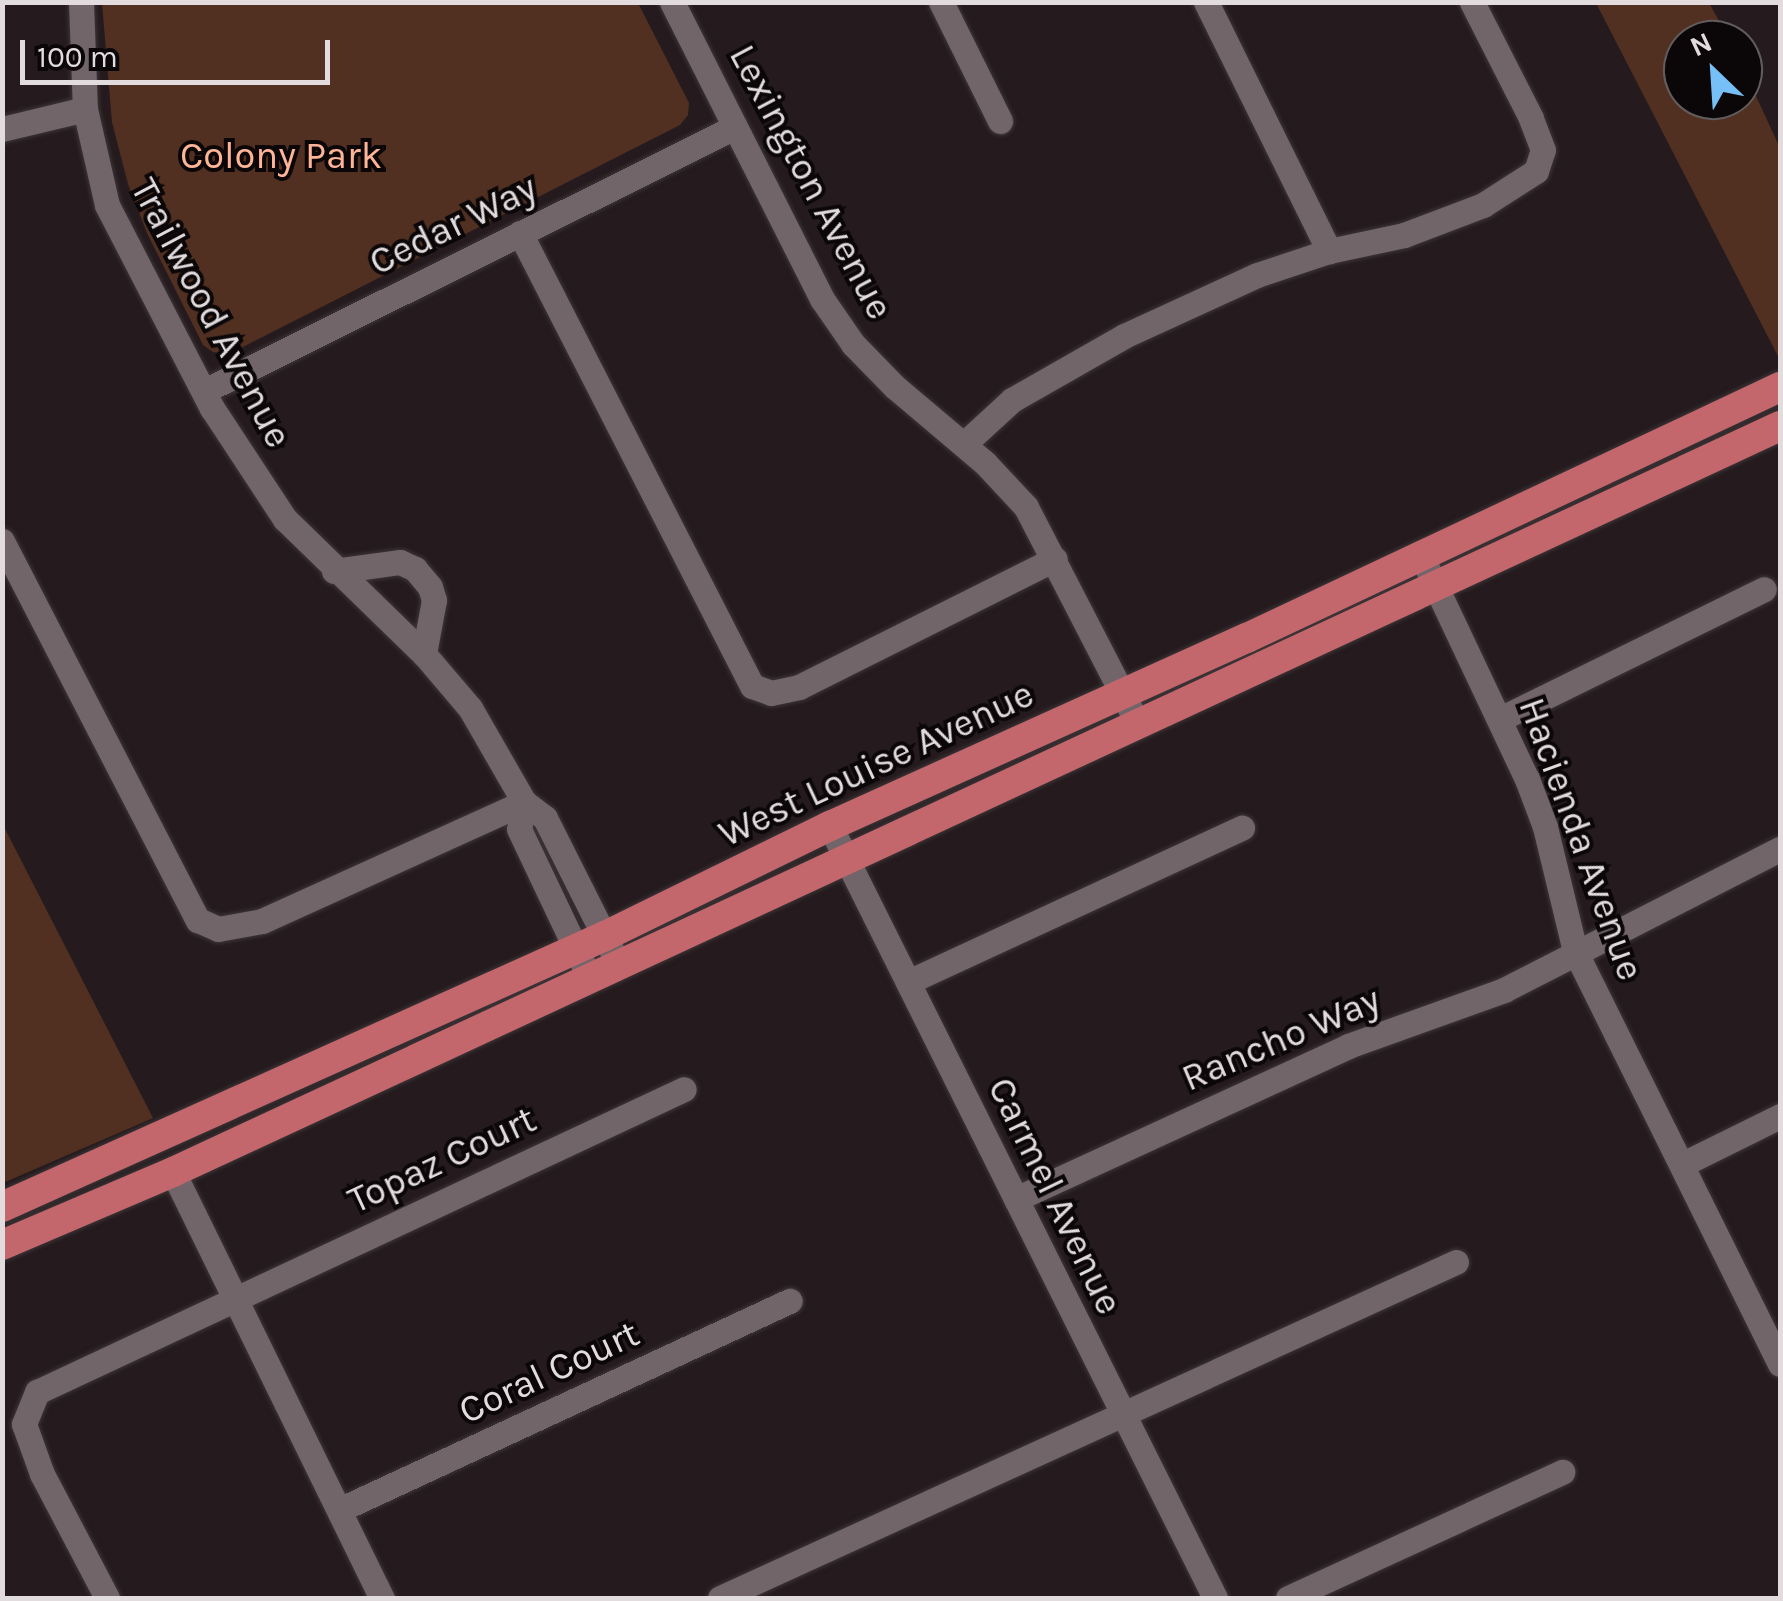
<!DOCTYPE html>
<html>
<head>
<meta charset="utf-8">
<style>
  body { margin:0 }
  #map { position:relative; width:1783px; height:1601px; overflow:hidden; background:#251b1e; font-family:Karla,sans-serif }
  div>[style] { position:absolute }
  .green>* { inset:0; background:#523021 }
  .roads { filter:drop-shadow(0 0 2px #3d3537) drop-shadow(0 0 2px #3d3537) }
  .minor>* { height:25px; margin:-12.5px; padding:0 12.5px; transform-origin:12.5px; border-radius:12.5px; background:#716569 }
  .major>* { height:30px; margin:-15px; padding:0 15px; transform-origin:15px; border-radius:15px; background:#c4676d }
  span { translate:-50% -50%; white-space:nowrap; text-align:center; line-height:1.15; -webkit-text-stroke:8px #0b0708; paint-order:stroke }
  .park-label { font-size:38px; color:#feb497 }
  .street-label { font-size:38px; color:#e3dcde }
  .frame { position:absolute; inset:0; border:5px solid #e3dcde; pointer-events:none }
  .north { position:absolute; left:1663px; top:20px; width:100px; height:100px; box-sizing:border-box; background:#0b0708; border:2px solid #615c5e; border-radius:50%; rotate:335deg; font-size:28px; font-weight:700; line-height:40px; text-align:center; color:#e3dcde }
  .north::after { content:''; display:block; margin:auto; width:35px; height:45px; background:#77bff7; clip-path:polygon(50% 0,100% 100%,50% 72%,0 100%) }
  .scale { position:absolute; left:20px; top:40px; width:310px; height:45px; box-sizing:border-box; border:5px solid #e3dcde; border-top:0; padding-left:12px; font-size:30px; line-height:35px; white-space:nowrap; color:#e3dcde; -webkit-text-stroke:8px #0b0708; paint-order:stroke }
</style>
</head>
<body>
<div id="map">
  <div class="green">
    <i style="clip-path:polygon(102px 3px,638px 3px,689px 103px,688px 115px,680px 125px,229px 354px,213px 352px,203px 345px,147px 233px,128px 184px,112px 122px)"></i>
    <i style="clip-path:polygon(1596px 3px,1709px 3px,1730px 40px,1683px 40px,1683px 100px,1743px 100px,1743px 68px,1780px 148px,1780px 360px)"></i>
    <i style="clip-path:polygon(2px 823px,153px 1118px,3px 1183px,2px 1183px)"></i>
  </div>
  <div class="roads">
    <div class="minor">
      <i style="left:81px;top:2px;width:107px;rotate:87.9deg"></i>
      <i style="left:85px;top:109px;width:98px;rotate:77.1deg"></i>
      <i style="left:107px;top:205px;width:229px;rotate:62.7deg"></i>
      <i style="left:212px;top:408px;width:133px;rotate:56.7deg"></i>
      <i style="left:285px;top:519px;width:194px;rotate:44.2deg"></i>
      <i style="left:424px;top:654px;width:71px;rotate:49.6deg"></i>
      <i style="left:470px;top:708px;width:108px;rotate:60.1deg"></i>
      <i style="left:524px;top:802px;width:26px;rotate:37deg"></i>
      <i style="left:545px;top:818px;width:151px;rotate:63.3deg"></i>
      <i style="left:672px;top:2px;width:333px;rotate:63.2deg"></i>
      <i style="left:822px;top:299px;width:55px;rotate:55.4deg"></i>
      <i style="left:853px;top:344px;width:60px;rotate:45.7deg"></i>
      <i style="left:895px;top:387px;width:118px;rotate:40.2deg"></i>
      <i style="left:985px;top:463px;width:60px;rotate:47deg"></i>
      <i style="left:1026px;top:507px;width:244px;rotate:62.7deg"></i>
      <i style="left:941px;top:2px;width:133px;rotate:63.6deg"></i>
      <i style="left:1206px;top:2px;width:278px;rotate:63.7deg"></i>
      <i style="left:2px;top:129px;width:85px;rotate:-13.5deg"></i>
      <i style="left:520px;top:233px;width:509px;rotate:62.88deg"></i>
      <i style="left:752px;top:686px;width:20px;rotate:20deg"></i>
      <i style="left:771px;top:693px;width:29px;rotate:-12deg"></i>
      <i style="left:799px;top:687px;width:286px;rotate:-26.6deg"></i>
      <i style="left:204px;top:391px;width:593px;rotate:-26.44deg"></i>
      <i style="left:964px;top:444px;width:65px;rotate:-42.5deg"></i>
      <i style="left:1012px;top:400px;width:129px;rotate:-29.7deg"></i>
      <i style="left:1124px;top:336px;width:146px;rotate:-24.6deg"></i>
      <i style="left:1257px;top:275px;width:76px;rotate:-18.4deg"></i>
      <i style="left:1329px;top:251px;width:77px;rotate:-12deg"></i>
      <i style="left:1404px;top:235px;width:85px;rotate:-20.8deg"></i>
      <i style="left:1483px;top:205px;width:63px;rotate:-32.7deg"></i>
      <i style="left:1536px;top:171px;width:22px;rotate:-72deg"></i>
      <i style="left:1543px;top:150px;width:34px;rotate:-111deg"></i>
      <i style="left:1531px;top:118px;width:130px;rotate:-117deg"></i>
      <i style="left:2px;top:541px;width:427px;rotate:62.7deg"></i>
      <i style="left:198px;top:920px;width:22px;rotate:24deg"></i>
      <i style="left:218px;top:929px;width:45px;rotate:-10.3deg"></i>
      <i style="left:262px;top:921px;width:288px;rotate:-24.4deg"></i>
      <i style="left:1420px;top:553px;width:250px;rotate:64.7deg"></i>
      <i style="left:1527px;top:779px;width:51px;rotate:69.4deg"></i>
      <i style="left:1545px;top:827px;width:128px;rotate:76.4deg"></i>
      <i style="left:1575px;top:951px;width:461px;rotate:63.6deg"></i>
      <i style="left:334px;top:571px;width:67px;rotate:-7.8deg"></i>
      <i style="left:400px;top:562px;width:17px;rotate:25deg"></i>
      <i style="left:415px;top:569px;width:23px;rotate:50deg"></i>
      <i style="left:430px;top:587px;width:14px;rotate:73deg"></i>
      <i style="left:434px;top:600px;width:55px;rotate:100.5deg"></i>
      <i style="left:1500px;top:719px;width:294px;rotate:-26.2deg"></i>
      <i style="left:524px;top:802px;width:27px;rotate:100deg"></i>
      <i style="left:519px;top:829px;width:152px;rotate:64.6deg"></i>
      <i style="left:830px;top:826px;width:863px;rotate:63.49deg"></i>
      <i style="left:908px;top:982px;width:368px;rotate:-24.8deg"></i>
      <i style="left:1683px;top:1164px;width:108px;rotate:-26.3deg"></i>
      <i style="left:173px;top:1172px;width:475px;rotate:63.9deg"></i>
      <i style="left:1016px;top:1199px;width:366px;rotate:-24.7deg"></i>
      <i style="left:1348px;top:1046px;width:166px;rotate:-19.7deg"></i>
      <i style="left:1504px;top:990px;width:310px;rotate:-27.1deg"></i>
      <i style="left:24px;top:1424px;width:35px;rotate:-68deg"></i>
      <i style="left:37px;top:1392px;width:714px;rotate:-25.09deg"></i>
      <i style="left:24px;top:1424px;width:53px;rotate:70.2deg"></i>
      <i style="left:42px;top:1474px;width:140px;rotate:62.3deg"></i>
      <i style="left:339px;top:1510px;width:497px;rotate:-24.9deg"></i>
      <i style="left:720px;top:1598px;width:809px;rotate:-24.54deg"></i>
      <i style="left:1288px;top:1598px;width:302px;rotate:-24.7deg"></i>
    </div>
    <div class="major">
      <i style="left:2px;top:1207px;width:661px;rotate:-24.2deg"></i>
      <i style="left:605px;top:936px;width:250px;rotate:-26.1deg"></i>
      <i style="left:830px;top:826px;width:457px;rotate:-24.3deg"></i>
      <i style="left:1247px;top:638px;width:589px;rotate:-25.22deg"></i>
      <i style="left:2px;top:1245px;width:186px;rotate:-23.1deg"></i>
      <i style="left:173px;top:1172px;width:1772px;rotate:-24.9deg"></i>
    </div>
  </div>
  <div class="park-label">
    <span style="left:281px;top:156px">Colony Park</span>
  </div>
  <div class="street-label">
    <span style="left:811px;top:182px;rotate:62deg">Lexington Avenue</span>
    <span style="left:453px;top:225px;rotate:-26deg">Cedar Way</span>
    <span style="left:211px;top:313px;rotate:62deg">Trailwood Avenue</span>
    <span style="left:876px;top:764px;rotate:-25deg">West Louise Avenue</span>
    <span style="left:1581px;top:839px;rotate:70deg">Hacienda Avenue</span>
    <span style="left:1281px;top:1039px;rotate:-23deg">Rancho Way</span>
    <span style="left:442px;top:1160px;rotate:-25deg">Topaz Court</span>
    <span style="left:1055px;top:1196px;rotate:64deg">Carmel Avenue</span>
    <span style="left:549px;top:1372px;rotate:-25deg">Coral Court</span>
  </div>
  <div class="frame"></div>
  <div class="north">N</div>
  <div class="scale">100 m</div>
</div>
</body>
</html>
